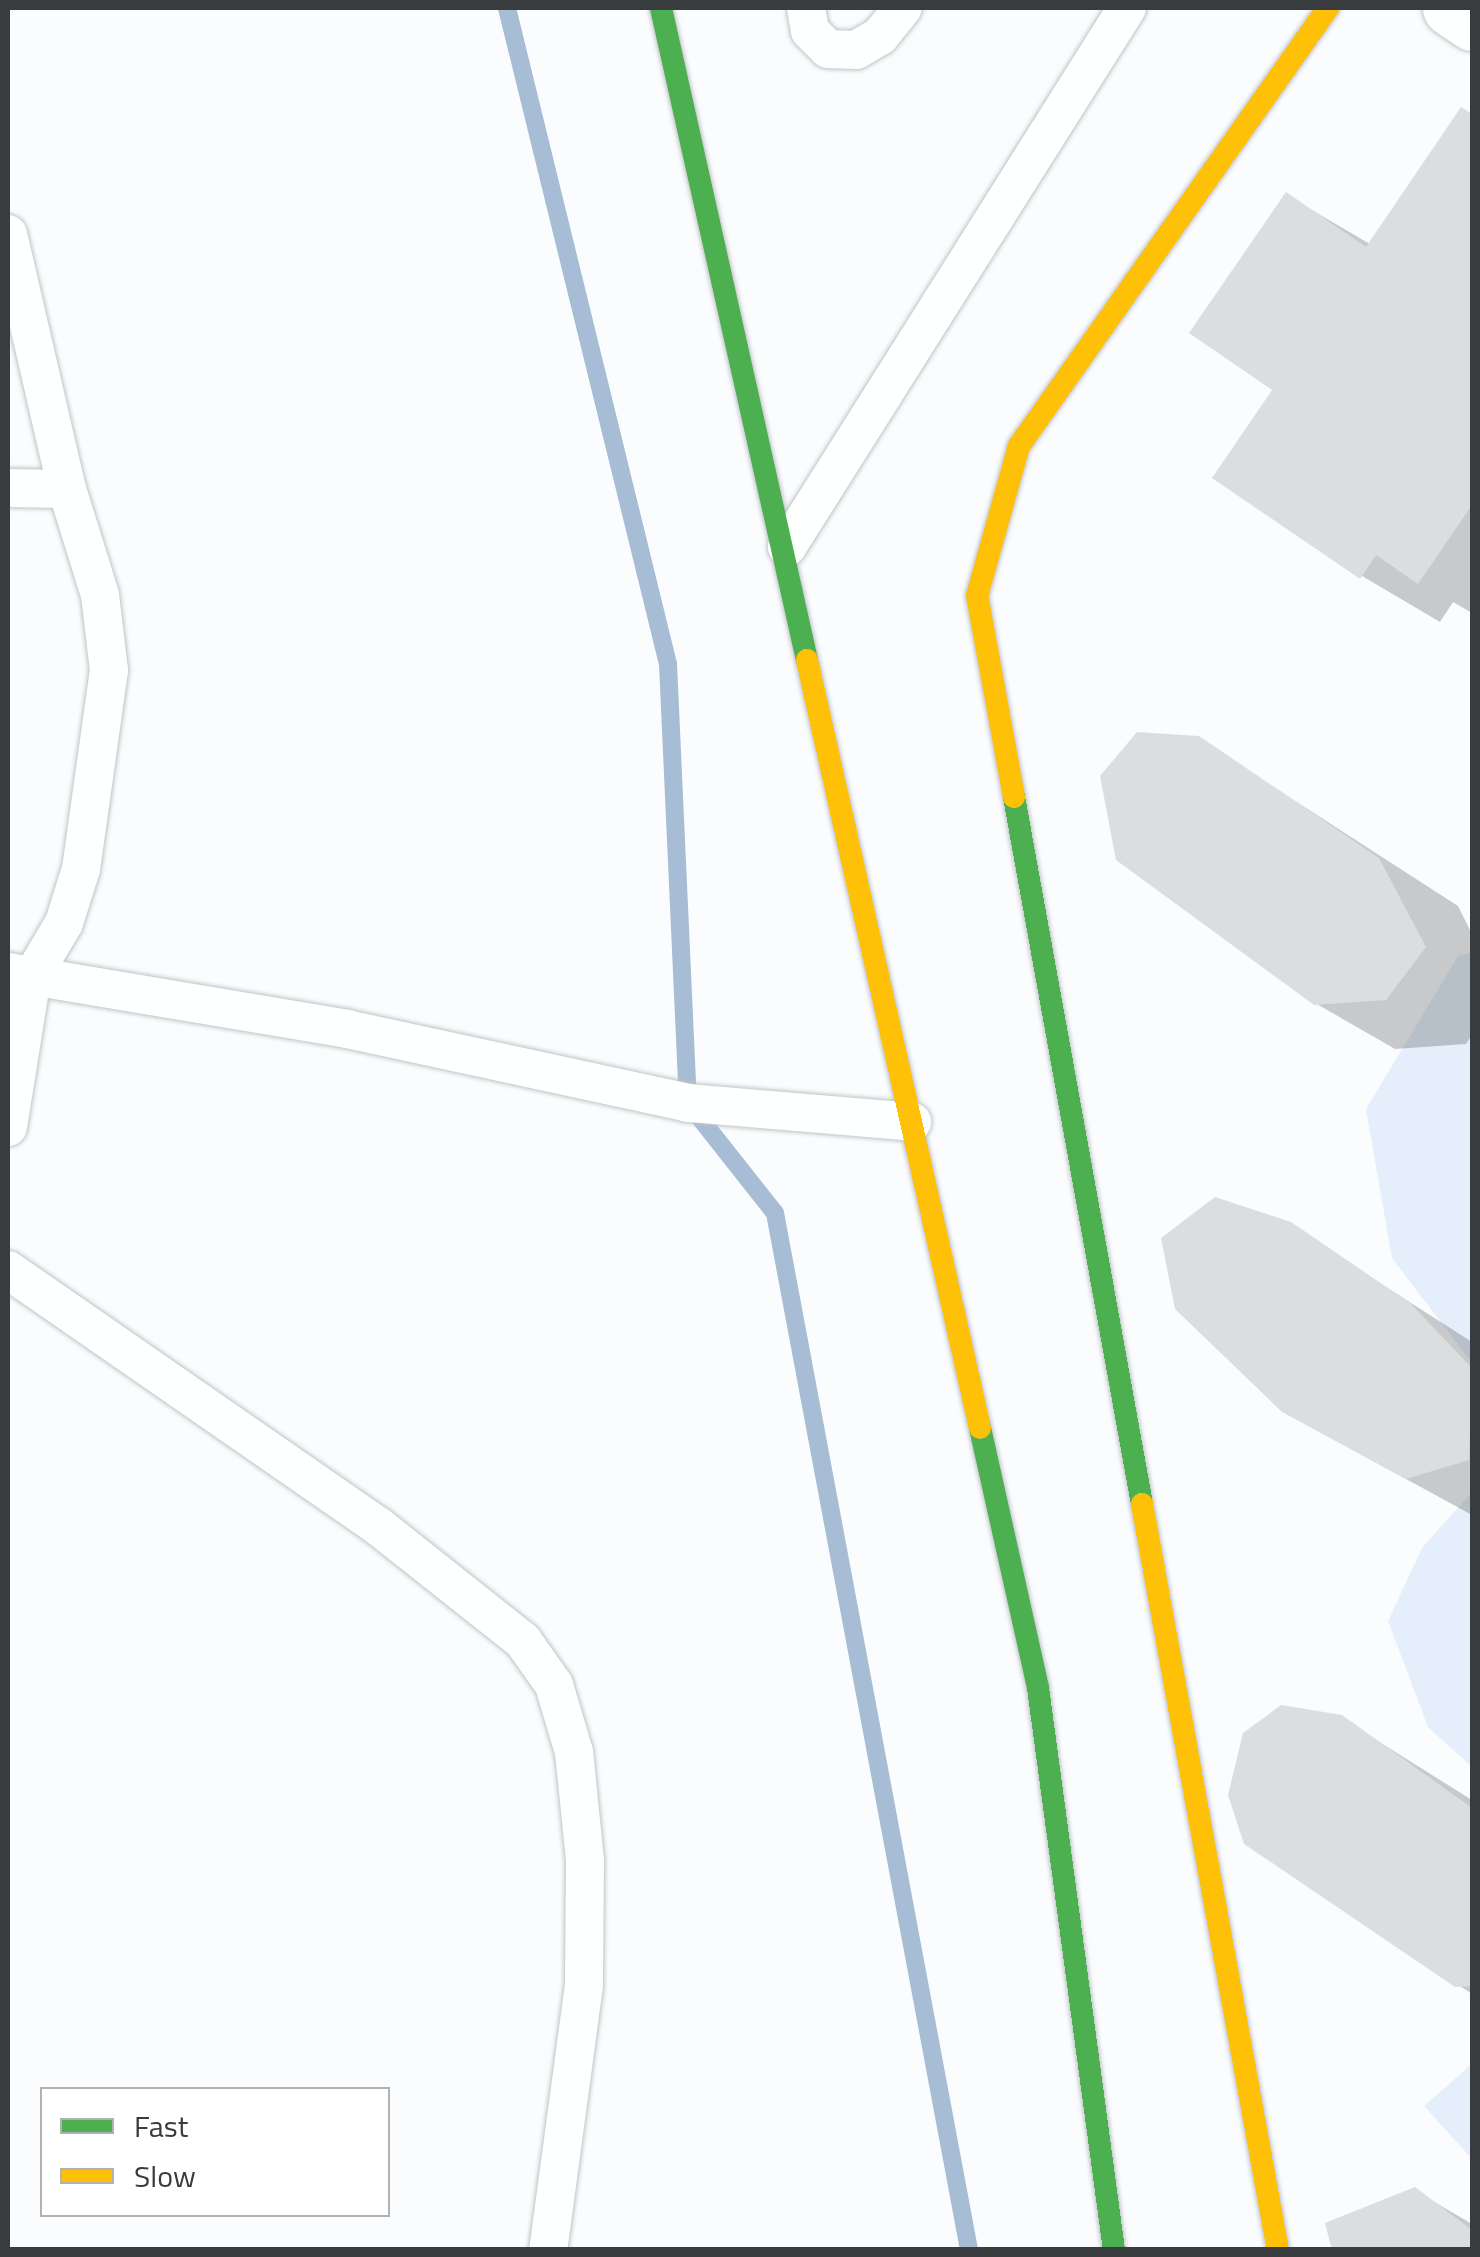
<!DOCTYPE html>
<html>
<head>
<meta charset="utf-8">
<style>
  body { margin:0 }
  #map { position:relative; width:1480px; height:2257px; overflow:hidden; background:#fafcfe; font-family:"Titillium Web",sans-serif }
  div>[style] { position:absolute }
  .green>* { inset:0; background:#e5effc }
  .shadow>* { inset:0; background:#0003 }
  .stream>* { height:18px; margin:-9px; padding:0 9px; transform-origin:9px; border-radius:9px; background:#a7bcd5 }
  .building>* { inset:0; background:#dbdddf }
  .roads { filter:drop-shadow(0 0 2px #c2c4c7) drop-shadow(0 0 2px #c2c4c7) }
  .lane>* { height:38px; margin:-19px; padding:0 19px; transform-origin:19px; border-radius:19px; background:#feffff }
  .street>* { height:55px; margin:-27.5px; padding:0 27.5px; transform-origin:27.5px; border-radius:27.5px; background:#feffff }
  .fast>* { height:22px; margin:-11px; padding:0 11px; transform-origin:11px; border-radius:11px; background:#4caf50 }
  .slow>* { height:22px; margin:-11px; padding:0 11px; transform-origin:11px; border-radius:11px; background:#ffc107 }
  span { translate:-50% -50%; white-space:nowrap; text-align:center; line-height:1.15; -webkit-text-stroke:8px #fff; paint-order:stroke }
  .frame { position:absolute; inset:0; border:10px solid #393c3f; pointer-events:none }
  .legend { position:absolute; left:40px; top:2087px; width:350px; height:130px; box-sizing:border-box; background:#fff; border:2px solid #b0b1b2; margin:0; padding:12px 18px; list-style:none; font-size:30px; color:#393c3f }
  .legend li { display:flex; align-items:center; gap:20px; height:50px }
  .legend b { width:50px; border:2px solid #b0b1b2 }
</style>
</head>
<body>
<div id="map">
  <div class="green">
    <i style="clip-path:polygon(1472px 952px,1472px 1363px,1392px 1258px,1366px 1109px,1458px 956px)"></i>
    <i style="clip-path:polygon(1472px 1492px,1472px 1767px,1428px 1727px,1388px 1621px,1422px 1548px)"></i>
    <i style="clip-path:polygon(1472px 2064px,1472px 2159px,1424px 2106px)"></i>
  </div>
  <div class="shadow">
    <i style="clip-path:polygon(1462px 110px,1472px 116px,1472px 613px,1453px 602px,1440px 622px,1362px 576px,1276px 390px,1286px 195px,1370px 244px)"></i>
    <i style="clip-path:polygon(1199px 739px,1458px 906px,1472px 934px,1472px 1035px,1466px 1044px,1395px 1049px,1315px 1003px)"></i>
    <i style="clip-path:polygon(1289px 1225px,1472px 1342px,1472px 1515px,1351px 1449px)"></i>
    <i style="clip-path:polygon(1341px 1718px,1472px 1800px,1472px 1994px,1457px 1984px)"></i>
    <i style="clip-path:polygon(1414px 2190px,1472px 2224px,1472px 2250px,1334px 2250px)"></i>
  </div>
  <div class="stream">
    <i style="left:507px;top:8px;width:675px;rotate:76.21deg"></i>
    <i style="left:668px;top:664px;width:439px;rotate:87.4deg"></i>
    <i style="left:688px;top:1103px;width:140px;rotate:51.7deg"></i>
    <i style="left:775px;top:1213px;width:1055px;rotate:79.4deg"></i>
  </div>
  <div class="building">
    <i style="clip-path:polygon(1461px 107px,1472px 114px,1472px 505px,1418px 584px,1376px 555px,1360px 579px,1212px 478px,1272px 390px,1189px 333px,1286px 192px,1366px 247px)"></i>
    <i style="clip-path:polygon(1137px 732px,1199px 736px,1379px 858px,1426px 947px,1386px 1000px,1314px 1005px,1116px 860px,1100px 776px)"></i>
    <i style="clip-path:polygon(1215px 1197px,1291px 1222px,1410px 1303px,1472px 1368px,1469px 1460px,1406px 1479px,1282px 1412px,1175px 1309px,1161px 1238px)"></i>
    <i style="clip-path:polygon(1281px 1705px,1342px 1715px,1472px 1808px,1472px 1986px,1455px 1987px,1244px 1844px,1228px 1795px,1243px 1733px)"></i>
    <i style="clip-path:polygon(1415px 2187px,1472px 2230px,1472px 2250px,1332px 2250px,1325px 2223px)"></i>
  </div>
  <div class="roads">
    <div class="lane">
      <i style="left:806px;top:8px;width:23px;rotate:80deg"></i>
      <i style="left:810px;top:31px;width:25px;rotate:45deg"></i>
      <i style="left:828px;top:49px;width:28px;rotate:2deg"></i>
      <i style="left:856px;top:50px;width:28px;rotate:-30deg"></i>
      <i style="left:880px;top:36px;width:36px;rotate:-51deg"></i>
      <i style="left:8px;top:234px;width:262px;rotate:77deg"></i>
      <i style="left:8px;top:488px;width:59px;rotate:1deg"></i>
      <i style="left:67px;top:489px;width:111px;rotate:72.7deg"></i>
      <i style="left:100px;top:595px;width:76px;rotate:83.2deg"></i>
      <i style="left:109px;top:670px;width:201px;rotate:98deg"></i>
      <i style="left:81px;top:869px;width:57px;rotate:107.5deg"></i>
      <i style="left:64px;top:923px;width:63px;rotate:120.7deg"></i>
      <i style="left:32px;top:977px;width:152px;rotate:99.1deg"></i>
      <i style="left:787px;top:547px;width:637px;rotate:-57.76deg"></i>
      <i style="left:8px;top:972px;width:344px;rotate:9.5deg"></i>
      <i style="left:347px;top:1029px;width:349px;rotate:12.2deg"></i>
      <i style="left:688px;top:1103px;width:225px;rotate:4.8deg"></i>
      <i style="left:8px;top:1270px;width:450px;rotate:34.7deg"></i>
      <i style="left:378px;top:1526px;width:185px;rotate:38.4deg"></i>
      <i style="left:523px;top:1641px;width:54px;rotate:54.8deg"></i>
      <i style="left:554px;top:1685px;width:70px;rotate:73.4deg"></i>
      <i style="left:574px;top:1752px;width:110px;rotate:84.2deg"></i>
      <i style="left:585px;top:1861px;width:124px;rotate:90.5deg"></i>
      <i style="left:584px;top:1985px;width:267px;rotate:97.7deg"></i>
    </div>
    <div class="street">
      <i style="left:1450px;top:8px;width:27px;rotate:34deg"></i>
    </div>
    <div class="fast">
      <i style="left:661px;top:8px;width:668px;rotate:77.38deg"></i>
      <i style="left:1014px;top:797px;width:718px;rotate:79.74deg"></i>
      <i style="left:980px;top:1428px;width:266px;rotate:77.4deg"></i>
      <i style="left:1038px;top:1688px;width:567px;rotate:82.3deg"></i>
    </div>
    <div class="slow">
      <i style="left:807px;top:660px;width:787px;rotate:77.31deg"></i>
      <i style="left:1014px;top:797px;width:204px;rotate:-100.4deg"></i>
      <i style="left:977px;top:596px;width:156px;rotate:-74.4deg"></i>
      <i style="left:1019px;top:446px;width:536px;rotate:-54.8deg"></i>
      <i style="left:1142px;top:1504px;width:758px;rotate:79.67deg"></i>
    </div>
  </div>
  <div class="frame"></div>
  <ul class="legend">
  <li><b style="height:12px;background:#4caf50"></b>Fast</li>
  <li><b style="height:12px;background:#ffc107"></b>Slow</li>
  </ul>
</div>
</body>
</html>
